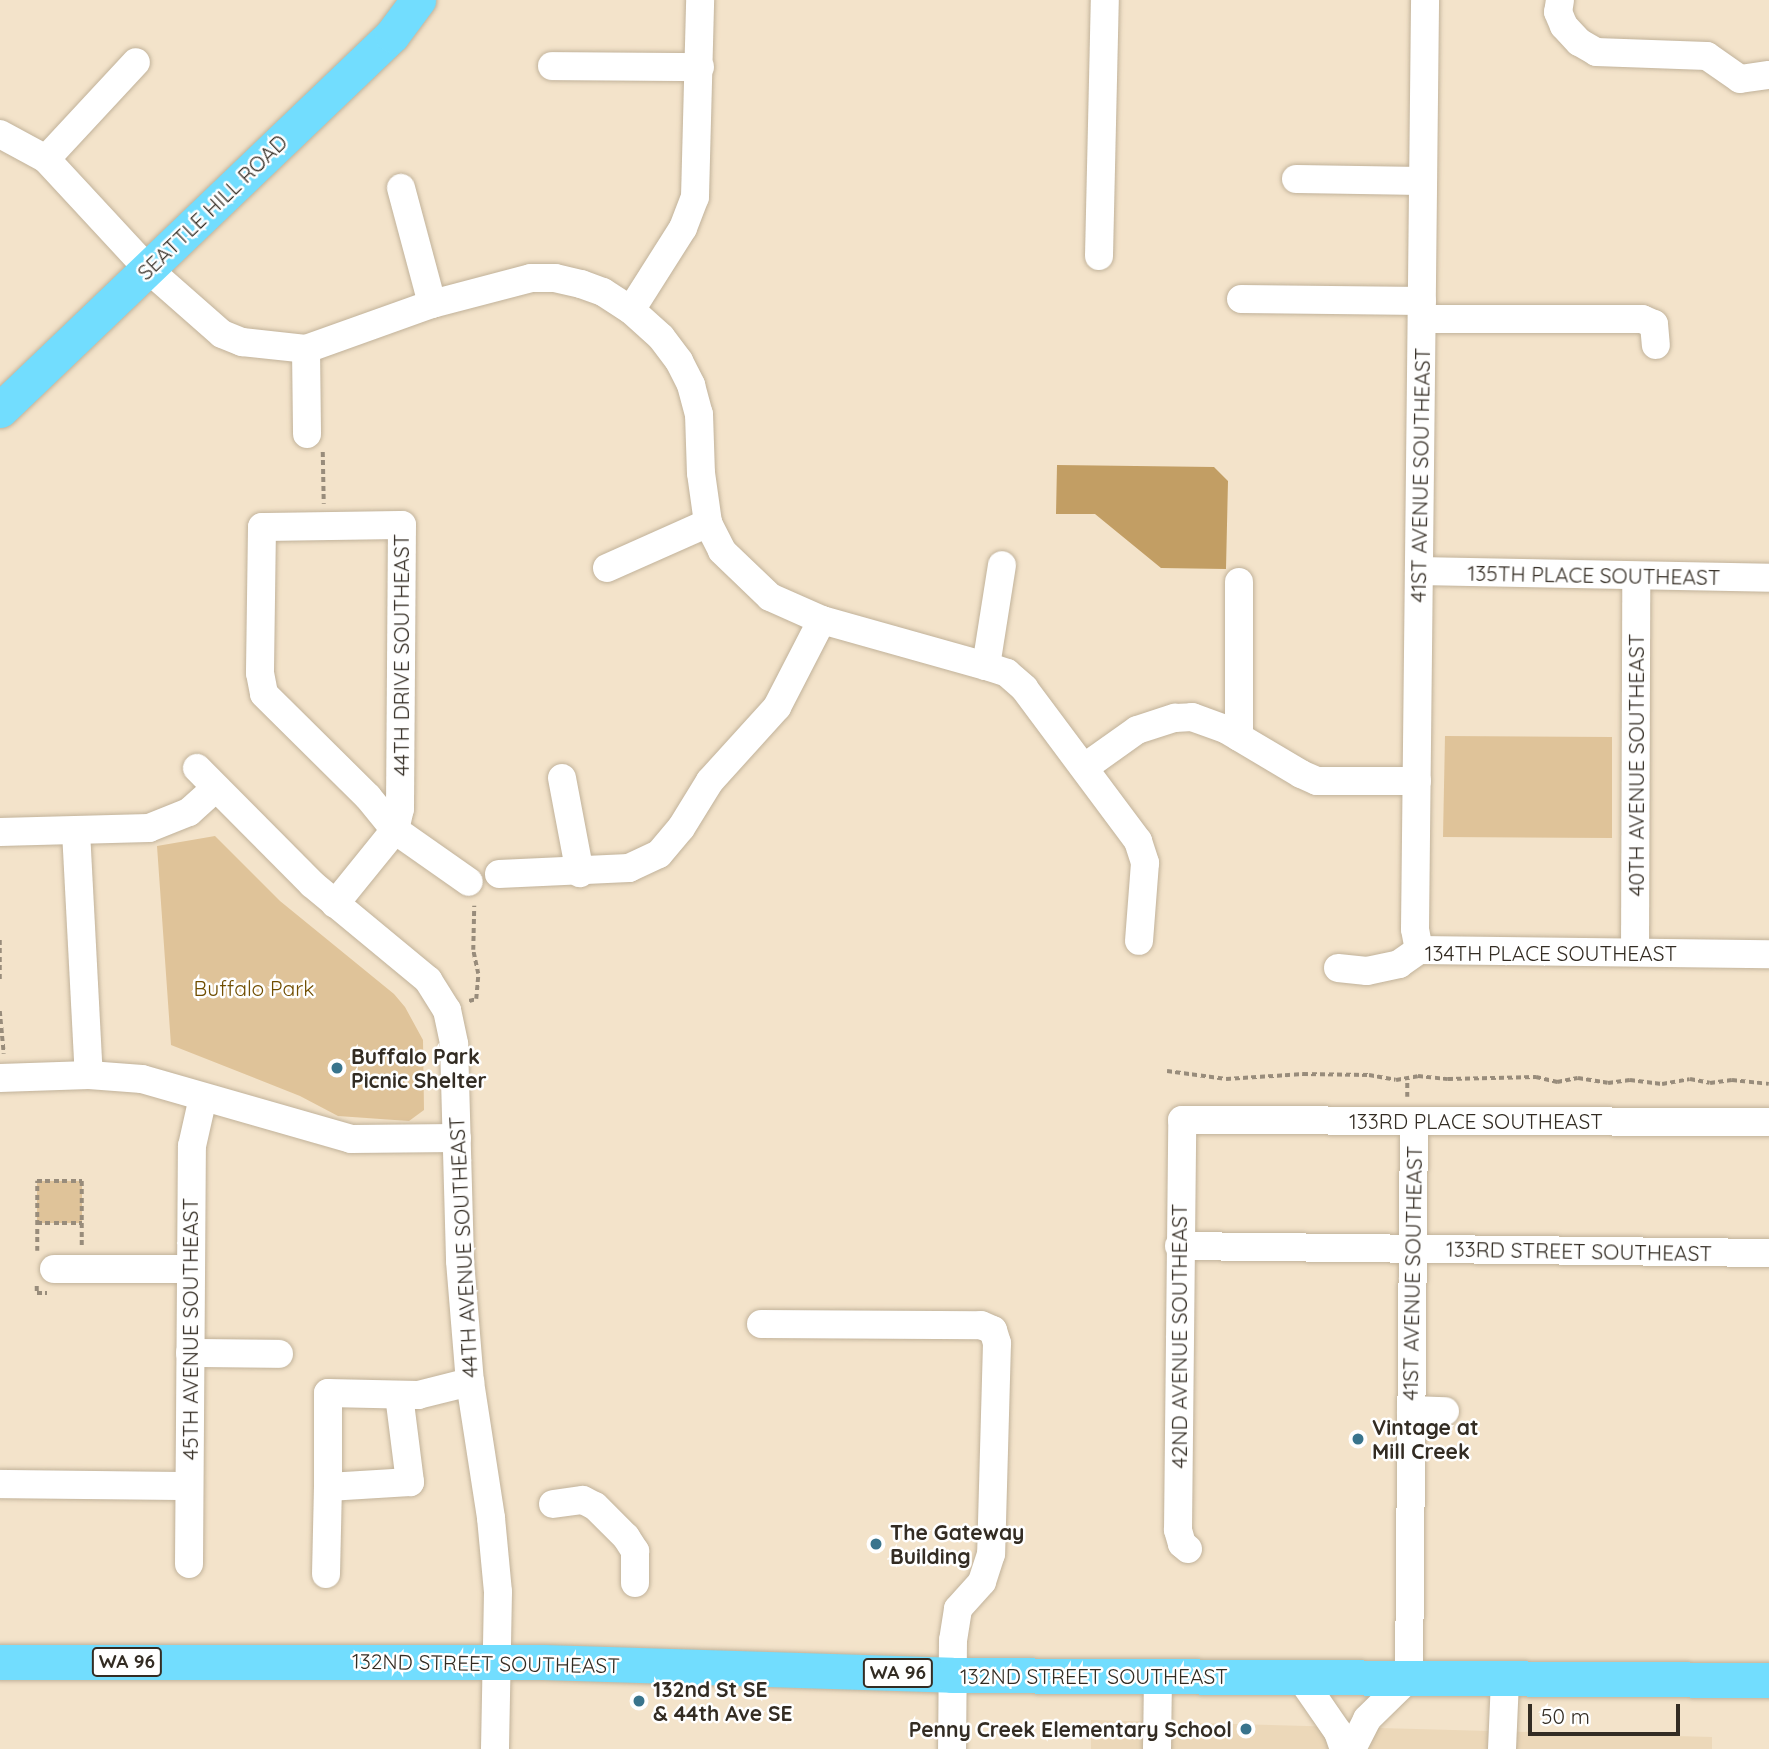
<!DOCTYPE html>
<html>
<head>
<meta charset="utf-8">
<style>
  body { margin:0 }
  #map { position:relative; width:1769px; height:1749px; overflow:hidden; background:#f3e3ca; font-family:Quicksand,sans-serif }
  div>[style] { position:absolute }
  .built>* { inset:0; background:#ecd8b9 }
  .green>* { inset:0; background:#dfc399 }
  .water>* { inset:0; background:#c29e64 }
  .path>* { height:3.5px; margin-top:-1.75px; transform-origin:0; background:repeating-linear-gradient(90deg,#988c7b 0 5px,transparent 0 8.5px) }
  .roads { filter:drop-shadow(0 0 2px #c1b29a) drop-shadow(0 0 2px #c1b29a) }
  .minor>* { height:28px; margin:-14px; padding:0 14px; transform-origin:14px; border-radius:14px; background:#fff }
  .major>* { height:35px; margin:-17.5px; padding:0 17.5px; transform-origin:17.5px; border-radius:17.5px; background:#72ddfe }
  .dots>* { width:19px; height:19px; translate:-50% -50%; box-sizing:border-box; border:4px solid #fff; border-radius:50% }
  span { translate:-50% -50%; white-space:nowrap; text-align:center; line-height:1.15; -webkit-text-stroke:5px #fff; paint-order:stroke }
  .shield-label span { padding:2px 5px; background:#fff; border:2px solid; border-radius:5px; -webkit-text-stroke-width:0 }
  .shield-label { font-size:19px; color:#332c23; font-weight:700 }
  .street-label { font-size:21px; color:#332c23 }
  .park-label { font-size:21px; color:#704d00 }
  .poi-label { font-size:21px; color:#332c23; font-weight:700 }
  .left { translate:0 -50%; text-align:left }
  .right { translate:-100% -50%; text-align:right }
  .scale { position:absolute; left:1528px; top:1704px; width:152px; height:32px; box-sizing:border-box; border:4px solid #332c23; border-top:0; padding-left:9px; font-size:21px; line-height:24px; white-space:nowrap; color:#332c23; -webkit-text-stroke:5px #fff; paint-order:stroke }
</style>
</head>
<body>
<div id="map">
  <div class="built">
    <i style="clip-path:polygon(1091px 1720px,1712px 1737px,1712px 1749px,1091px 1749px)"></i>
  </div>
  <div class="green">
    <i style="clip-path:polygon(1445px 736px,1612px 737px,1612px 838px,1443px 837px)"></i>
    <i style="clip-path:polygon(215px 836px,280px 901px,394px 994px,405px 1007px,423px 1040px,424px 1110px,409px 1121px,338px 1116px,300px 1096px,171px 1045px,157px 846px)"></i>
    <i style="clip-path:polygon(37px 1181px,82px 1181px,82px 1223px,37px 1223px)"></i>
  </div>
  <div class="water">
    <i style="clip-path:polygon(1057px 465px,1214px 467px,1228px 481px,1226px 569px,1161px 568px,1095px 514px,1056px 514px)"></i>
  </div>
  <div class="path">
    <i style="left:323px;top:452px;width:52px;rotate:88.9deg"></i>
    <i style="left:0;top:940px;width:42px;rotate:90deg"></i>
    <i style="left:469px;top:1001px;width:7px;rotate:-16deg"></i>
    <i style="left:476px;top:999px;width:25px;rotate:-85deg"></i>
    <i style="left:478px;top:974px;width:25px;rotate:-102deg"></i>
    <i style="left:473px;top:950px;width:44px;rotate:-88.7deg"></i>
    <i style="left:0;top:1011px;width:43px;rotate:84.7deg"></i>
    <i style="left:1167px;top:1071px;width:60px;rotate:7.7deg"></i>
    <i style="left:1226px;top:1079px;width:77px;rotate:-3.7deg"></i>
    <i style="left:1303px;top:1074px;width:66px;rotate:0.9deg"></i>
    <i style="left:1369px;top:1075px;width:27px;rotate:10deg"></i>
    <i style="left:1396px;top:1080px;width:22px;rotate:-10deg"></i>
    <i style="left:1418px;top:1076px;width:30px;rotate:6deg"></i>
    <i style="left:1448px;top:1079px;width:88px;rotate:-1.3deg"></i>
    <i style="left:1536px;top:1077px;width:22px;rotate:13deg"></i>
    <i style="left:1557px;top:1082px;width:21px;rotate:-11deg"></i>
    <i style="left:1578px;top:1078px;width:30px;rotate:9deg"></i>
    <i style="left:1608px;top:1083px;width:22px;rotate:-8deg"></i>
    <i style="left:1630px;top:1080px;width:32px;rotate:7deg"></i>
    <i style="left:1662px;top:1084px;width:28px;rotate:-10deg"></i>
    <i style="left:1690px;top:1079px;width:20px;rotate:11deg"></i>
    <i style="left:1710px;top:1083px;width:22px;rotate:-8deg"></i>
    <i style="left:1732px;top:1080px;width:37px;rotate:6deg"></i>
    <i style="left:1407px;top:1097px;width:19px;rotate:-90deg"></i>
    <i style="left:37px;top:1223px;width:45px"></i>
    <i style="left:37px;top:1251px;width:70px;rotate:-90deg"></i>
    <i style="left:37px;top:1181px;width:45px"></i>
    <i style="left:82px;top:1181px;width:66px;rotate:90deg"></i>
    <i style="left:37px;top:1286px;width:7px;rotate:90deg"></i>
    <i style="left:37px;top:1293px;width:10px"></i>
  </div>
  <div class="roads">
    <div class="minor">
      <i style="left:1560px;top:0;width:12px;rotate:99deg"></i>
      <i style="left:1558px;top:12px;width:15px;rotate:67deg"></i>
      <i style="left:1564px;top:26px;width:22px;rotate:47deg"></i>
      <i style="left:1579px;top:42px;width:20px;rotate:30deg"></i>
      <i style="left:1596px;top:52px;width:111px;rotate:2.1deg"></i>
      <i style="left:1707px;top:56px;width:40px;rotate:34.9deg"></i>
      <i style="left:1740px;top:79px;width:29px;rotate:-8deg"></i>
      <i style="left:552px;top:66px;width:148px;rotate:0.4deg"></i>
      <i style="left:0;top:134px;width:52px;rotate:28.5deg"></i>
      <i style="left:46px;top:159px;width:150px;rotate:47.2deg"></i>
      <i style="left:148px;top:269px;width:98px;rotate:41.3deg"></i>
      <i style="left:222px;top:334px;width:22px;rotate:22deg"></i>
      <i style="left:242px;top:342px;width:64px;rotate:6.2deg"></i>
      <i style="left:306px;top:349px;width:134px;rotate:-19.7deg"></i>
      <i style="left:432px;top:304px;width:102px;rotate:-14.7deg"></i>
      <i style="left:531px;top:278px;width:24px"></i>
      <i style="left:555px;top:278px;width:27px;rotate:13deg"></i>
      <i style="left:581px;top:284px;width:23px;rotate:20deg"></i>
      <i style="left:603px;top:292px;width:33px;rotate:33deg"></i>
      <i style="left:631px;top:310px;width:40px;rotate:42deg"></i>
      <i style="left:661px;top:337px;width:30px;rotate:53deg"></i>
      <i style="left:679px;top:361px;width:27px;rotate:63deg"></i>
      <i style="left:691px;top:385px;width:30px;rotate:75deg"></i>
      <i style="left:699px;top:414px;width:59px;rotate:88.1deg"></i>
      <i style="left:701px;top:473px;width:50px;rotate:82deg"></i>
      <i style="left:708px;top:523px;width:31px;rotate:63deg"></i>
      <i style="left:722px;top:551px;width:66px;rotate:43.8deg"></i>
      <i style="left:770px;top:597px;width:57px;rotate:23.9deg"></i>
      <i style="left:822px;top:620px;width:170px;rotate:15.7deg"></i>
      <i style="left:986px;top:666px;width:22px;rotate:18deg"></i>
      <i style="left:1007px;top:673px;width:23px;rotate:41deg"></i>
      <i style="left:1024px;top:688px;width:191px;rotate:53.3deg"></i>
      <i style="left:1138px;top:841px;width:23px;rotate:72deg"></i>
      <i style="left:1145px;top:863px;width:78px;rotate:94.4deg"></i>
      <i style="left:46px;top:159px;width:132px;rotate:-47.1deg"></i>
      <i style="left:1296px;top:179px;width:127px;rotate:0.9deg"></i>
      <i style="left:401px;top:188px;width:120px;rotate:75deg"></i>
      <i style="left:1099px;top:256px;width:256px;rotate:-88.7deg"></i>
      <i style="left:1241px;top:299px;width:181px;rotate:0.6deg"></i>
      <i style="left:631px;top:310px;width:97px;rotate:-57.6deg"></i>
      <i style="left:683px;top:228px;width:33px;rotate:-69deg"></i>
      <i style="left:695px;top:197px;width:197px;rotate:-88.5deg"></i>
      <i style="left:1422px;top:319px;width:220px"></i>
      <i style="left:1642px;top:319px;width:13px;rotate:23deg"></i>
      <i style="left:1654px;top:324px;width:21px;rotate:85deg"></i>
      <i style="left:306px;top:349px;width:85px;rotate:89.3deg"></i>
      <i style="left:607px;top:568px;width:111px;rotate:-24deg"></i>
      <i style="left:1419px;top:571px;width:350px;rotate:1.1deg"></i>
      <i style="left:1239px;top:582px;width:155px;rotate:90deg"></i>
      <i style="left:986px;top:666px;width:102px;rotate:-81deg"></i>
      <i style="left:1085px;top:767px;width:64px;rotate:-35.4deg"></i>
      <i style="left:1137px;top:730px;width:40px;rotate:-18deg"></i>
      <i style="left:1175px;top:718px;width:17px;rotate:-3deg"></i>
      <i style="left:1192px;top:717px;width:37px;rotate:20deg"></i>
      <i style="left:1227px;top:730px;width:86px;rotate:30.7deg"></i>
      <i style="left:1301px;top:774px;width:17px;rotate:24deg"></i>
      <i style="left:1317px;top:781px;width:100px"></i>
      <i style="left:197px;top:768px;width:163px;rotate:45.2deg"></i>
      <i style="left:312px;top:884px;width:151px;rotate:39.6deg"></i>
      <i style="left:428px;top:980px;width:36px;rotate:58deg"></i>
      <i style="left:447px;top:1010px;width:35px;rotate:78deg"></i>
      <i style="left:454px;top:1044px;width:217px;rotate:88.4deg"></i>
      <i style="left:460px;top:1261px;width:121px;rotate:85.3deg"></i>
      <i style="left:470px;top:1382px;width:138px;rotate:81.2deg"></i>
      <i style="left:491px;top:1518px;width:74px;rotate:84.6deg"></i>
      <i style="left:498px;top:1592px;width:157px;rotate:91.1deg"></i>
      <i style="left:562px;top:778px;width:97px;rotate:79.3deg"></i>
      <i style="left:76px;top:831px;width:244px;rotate:87deg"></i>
      <i style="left:0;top:832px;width:149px;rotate:-1.5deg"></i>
      <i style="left:149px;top:828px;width:43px;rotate:-21.8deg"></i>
      <i style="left:189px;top:812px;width:36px;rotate:-42deg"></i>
      <i style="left:499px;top:874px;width:130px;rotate:-2.6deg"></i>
      <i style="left:629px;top:868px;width:33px;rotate:-25deg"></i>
      <i style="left:659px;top:854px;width:34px;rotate:-50deg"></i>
      <i style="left:681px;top:828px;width:55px;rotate:-58.3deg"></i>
      <i style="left:710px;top:781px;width:100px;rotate:-47.8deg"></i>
      <i style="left:777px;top:707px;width:98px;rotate:-62.7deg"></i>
      <i style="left:335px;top:904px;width:95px;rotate:-51deg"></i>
      <i style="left:395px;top:830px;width:22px;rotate:-77deg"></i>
      <i style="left:400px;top:809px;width:284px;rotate:-89.6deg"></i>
      <i style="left:402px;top:525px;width:140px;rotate:179.2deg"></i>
      <i style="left:262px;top:527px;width:146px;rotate:90.8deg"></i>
      <i style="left:260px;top:673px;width:21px;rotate:79deg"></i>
      <i style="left:264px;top:694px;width:146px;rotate:44.7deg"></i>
      <i style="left:368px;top:797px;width:43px;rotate:50.7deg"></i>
      <i style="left:395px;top:830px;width:90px;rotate:35.1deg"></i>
      <i style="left:1419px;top:950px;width:21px;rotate:-101deg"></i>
      <i style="left:1415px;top:929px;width:929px;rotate:-89.38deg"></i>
      <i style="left:1635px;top:952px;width:375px;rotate:-89.8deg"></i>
      <i style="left:1338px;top:968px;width:29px;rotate:6deg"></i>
      <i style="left:1367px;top:971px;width:33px;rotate:-12deg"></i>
      <i style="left:1399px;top:964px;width:24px;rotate:-35deg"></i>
      <i style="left:1419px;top:950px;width:350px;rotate:0.7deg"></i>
      <i style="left:0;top:1078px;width:89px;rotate:-1.9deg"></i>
      <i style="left:89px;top:1075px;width:53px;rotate:4.3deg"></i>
      <i style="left:142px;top:1079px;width:217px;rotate:16deg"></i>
      <i style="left:351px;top:1139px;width:106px;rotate:-0.5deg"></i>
      <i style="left:1179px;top:1246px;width:590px;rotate:0.68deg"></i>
      <i style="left:54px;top:1269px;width:135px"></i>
      <i style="left:761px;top:1324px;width:220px;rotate:0.3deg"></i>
      <i style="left:981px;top:1325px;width:13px;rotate:23deg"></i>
      <i style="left:993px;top:1330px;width:14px;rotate:73deg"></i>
      <i style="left:997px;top:1343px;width:211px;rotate:91.6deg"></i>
      <i style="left:991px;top:1554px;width:29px;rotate:108deg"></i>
      <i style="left:982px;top:1582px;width:36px;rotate:132deg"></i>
      <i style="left:958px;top:1609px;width:31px;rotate:99deg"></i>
      <i style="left:953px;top:1640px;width:109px;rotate:90.5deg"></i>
      <i style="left:190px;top:1353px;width:89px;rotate:0.6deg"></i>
      <i style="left:399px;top:1395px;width:88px;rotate:82.8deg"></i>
      <i style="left:410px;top:1482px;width:82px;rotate:176.5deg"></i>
      <i style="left:328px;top:1487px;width:94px;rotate:-90deg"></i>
      <i style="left:328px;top:1393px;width:90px;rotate:1.3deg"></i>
      <i style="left:418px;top:1395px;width:54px;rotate:-14deg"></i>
      <i style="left:1411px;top:1410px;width:34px;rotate:2deg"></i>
      <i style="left:0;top:1484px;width:189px;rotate:0.6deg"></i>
      <i style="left:553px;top:1504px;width:30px;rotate:-8deg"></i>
      <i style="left:583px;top:1500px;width:13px;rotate:27deg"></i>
      <i style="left:595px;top:1506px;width:44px;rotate:45deg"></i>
      <i style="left:626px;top:1537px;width:17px;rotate:57deg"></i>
      <i style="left:635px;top:1551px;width:32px;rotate:90deg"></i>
      <i style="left:1188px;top:1549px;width:8px;rotate:-140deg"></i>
      <i style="left:1182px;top:1544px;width:15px;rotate:-106deg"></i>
      <i style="left:1178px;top:1530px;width:410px;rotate:-89.4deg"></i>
      <i style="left:1182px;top:1120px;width:587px;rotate:0.2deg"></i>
      <i style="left:189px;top:1564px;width:418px;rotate:-89.6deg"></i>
      <i style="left:192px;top:1146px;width:50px;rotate:-77.3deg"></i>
      <i style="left:326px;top:1574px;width:87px;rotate:-88.7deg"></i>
      <i style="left:1300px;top:1677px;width:67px;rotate:55.4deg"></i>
      <i style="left:1338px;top:1732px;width:18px;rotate:71deg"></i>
      <i style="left:1157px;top:1749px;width:72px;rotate:-89.2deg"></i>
      <i style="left:1352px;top:1749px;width:34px;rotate:-63deg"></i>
      <i style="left:1367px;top:1719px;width:59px;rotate:-44.3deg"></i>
      <i style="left:1409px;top:1678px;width:557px;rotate:-89.49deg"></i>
      <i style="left:1502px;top:1749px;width:70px;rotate:-87.5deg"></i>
    </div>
    <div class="major">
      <i style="left:0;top:410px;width:542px;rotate:-43.73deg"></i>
      <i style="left:392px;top:35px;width:44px;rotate:-53.4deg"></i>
      <i style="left:0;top:1662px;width:543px"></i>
      <i style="left:543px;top:1662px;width:409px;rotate:1.8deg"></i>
      <i style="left:952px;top:1675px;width:817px;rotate:0.35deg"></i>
    </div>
  </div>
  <div class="dots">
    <i style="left:337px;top:1068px;background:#39748c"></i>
    <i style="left:1358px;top:1439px;background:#39748c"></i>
    <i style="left:876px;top:1544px;background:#39748c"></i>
    <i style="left:639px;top:1701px;background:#39748c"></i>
    <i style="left:1246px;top:1729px;background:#39748c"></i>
  </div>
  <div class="shield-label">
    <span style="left:127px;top:1662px">WA 96</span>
    <span style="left:898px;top:1673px">WA 96</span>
  </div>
  <div class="street-label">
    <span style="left:212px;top:207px;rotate:-44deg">SEATTLE HILL ROAD</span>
    <span style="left:1420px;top:475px;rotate:-89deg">41ST AVENUE SOUTHEAST</span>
    <span style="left:1594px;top:575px;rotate:1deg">135TH PLACE SOUTHEAST</span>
    <span style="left:401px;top:655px;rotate:-90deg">44TH DRIVE SOUTHEAST</span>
    <span style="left:1636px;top:765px;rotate:-90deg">40TH AVENUE SOUTHEAST</span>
    <span style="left:1551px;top:953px">134TH PLACE SOUTHEAST</span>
    <span style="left:1476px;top:1121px">133RD PLACE SOUTHEAST</span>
    <span style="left:463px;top:1247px;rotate:-93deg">44TH AVENUE SOUTHEAST</span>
    <span style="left:1579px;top:1251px;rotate:1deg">133RD STREET SOUTHEAST</span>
    <span style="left:1412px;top:1273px;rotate:-89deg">41ST AVENUE SOUTHEAST</span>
    <span style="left:190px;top:1329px;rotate:-90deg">45TH AVENUE SOUTHEAST</span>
    <span style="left:1179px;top:1336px;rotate:-90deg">42ND AVENUE SOUTHEAST</span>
    <span style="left:486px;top:1663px;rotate:1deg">132ND STREET SOUTHEAST</span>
    <span style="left:1094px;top:1676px">132ND STREET SOUTHEAST</span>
  </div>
  <div class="park-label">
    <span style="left:254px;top:988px">Buffalo Park</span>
  </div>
  <div class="poi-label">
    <span class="left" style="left:351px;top:1068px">Buffalo Park<br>Picnic Shelter</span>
    <span class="left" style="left:1372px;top:1439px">Vintage at<br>Mill Creek</span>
    <span class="left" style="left:890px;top:1544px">The Gateway<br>Building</span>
    <span class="left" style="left:653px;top:1701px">132nd St SE<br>&amp; 44th Ave SE</span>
    <span class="right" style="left:1232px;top:1729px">Penny Creek Elementary School</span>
  </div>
  <div class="scale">50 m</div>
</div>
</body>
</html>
